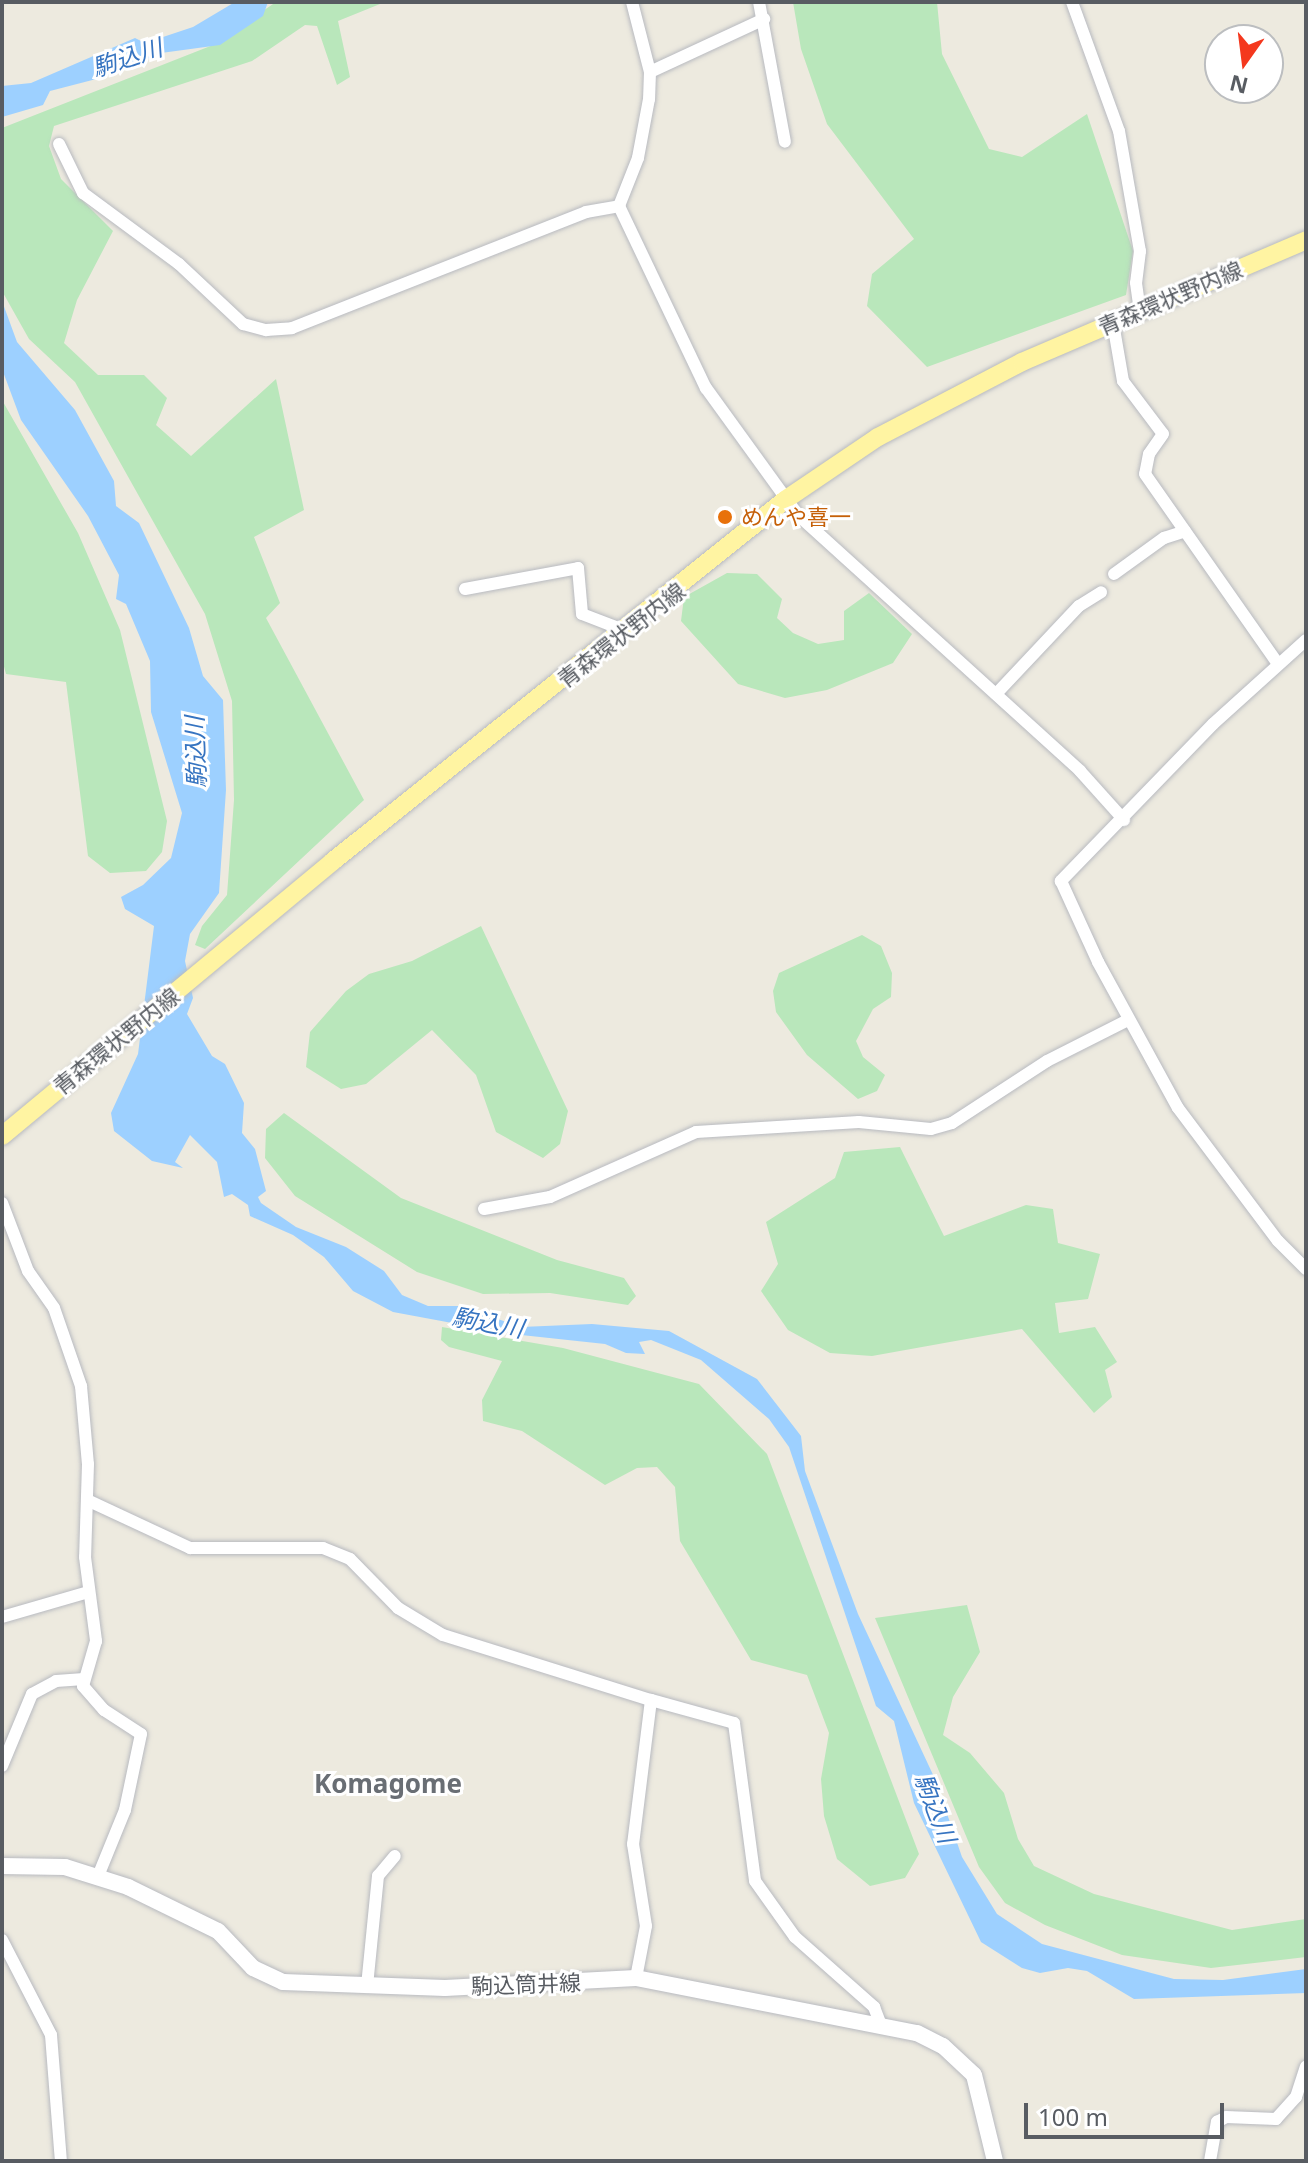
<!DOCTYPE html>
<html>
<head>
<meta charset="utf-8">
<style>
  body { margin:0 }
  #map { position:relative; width:1308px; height:2163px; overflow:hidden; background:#edeadf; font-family:"Noto Sans","Noto Sans JP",sans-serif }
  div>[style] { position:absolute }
  .green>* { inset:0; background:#b9e7bb }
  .water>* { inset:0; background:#9dd0ff }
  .roads { filter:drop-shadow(0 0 2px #b8bac0) drop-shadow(0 0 2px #b8bac0) }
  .minor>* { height:12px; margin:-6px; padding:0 6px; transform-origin:6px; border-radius:6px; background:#fff }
  .secondary>* { height:16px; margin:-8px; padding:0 8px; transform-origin:8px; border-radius:8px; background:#fff }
  .primary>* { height:18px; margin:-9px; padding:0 9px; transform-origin:9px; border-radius:9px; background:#fff4a2 }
  .dots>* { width:22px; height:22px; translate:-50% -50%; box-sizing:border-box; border:4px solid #fff; border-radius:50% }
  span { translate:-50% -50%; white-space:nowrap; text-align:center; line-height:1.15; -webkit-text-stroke:6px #fff; paint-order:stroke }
  .street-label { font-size:22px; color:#585c62 }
  .food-label { font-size:22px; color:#c56008 }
  .left { translate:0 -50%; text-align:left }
  .water-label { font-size:24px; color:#3674c1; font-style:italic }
  .quarter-label { font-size:26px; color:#696e74; font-weight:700 }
  .frame { position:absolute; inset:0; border:4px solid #585c62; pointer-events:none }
  .north { position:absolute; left:1204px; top:24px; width:80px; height:80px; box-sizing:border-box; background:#fff; border:2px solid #bcbec0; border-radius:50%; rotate:194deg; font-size:22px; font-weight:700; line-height:32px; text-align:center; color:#585c62 }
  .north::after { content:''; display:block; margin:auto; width:28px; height:36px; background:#f4381e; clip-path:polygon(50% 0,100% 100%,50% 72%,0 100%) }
  .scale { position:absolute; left:1024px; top:2103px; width:200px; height:36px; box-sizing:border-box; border:4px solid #585c62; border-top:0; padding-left:10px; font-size:24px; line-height:28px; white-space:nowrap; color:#585c62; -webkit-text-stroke:6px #fff; paint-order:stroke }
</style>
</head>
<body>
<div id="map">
  <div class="green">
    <i style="clip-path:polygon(276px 2px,385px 2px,338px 21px,350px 77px,337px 85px,317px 26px,305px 25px,252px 61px,54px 126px,49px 146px,61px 179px,113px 231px,77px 300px,64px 343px,98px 375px,144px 375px,167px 398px,156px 425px,191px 456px,276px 379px,304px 510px,254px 537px,280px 603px,266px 618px,364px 800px,205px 949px,195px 945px,202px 926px,227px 895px,234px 800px,232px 701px,205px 614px,75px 382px,29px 339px,2px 291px,2px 128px,213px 45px)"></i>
    <i style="clip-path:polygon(793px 2px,937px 2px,942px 54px,989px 149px,1022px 157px,1087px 114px,1133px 251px,1126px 295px,927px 367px,867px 306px,872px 274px,914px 239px,827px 124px,801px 49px)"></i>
    <i style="clip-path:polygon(2px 400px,78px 533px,120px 630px,167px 821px,162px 852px,146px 871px,110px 873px,88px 856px,66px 682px,6px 674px,2px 659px)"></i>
    <i style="clip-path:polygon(727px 573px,757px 574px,782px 599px,777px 618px,793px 633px,818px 644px,844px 640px,844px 611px,869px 593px,912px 634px,893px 663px,827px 690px,785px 698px,738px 684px,681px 621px,684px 597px)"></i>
    <i style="clip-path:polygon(481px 926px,568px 1111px,560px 1144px,543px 1158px,496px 1132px,476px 1075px,432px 1030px,366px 1084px,341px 1089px,306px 1067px,310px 1032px,346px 991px,369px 974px,412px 961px)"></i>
    <i style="clip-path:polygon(862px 935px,881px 946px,892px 973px,891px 997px,873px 1009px,856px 1041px,863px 1057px,885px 1075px,877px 1091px,858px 1099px,807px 1055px,776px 1012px,773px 991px,779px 973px)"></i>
    <i style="clip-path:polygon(284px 1113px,401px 1198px,557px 1260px,624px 1278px,636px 1296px,628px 1305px,550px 1293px,483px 1294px,417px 1272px,295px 1196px,265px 1158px,266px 1129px)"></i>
    <i style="clip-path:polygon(900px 1147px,944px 1236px,1026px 1205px,1053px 1209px,1058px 1243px,1100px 1254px,1088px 1299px,1055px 1303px,1059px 1333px,1095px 1327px,1117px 1362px,1105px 1370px,1112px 1397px,1094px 1413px,1022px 1329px,872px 1356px,830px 1353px,788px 1330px,761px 1291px,778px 1264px,766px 1222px,835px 1178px,844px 1152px)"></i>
    <i style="clip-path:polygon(442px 1327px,563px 1348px,699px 1384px,767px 1454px,919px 1854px,905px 1878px,870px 1886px,837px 1859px,824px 1816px,821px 1779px,829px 1733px,807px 1675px,751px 1660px,680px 1541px,675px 1487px,657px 1467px,637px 1468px,605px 1485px,522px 1431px,483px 1421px,482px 1400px,502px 1361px,449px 1347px,441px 1340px)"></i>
    <i style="clip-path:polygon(967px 1605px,980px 1652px,953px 1697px,943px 1735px,970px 1753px,1004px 1793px,1018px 1839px,1034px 1866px,1094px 1894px,1232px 1930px,1306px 1919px,1306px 1957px,1211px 1968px,1122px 1955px,1045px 1925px,1005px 1903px,979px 1867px,875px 1618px)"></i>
  </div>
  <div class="water">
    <i style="clip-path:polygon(235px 2px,268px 2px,263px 16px,220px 45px,161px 53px,104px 77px,50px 91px,43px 105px,2px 117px,2px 86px,31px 83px,135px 38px,145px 43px,193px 27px)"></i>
    <i style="clip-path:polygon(2px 301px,17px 342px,75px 410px,114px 481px,116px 506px,139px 523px,189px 628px,203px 676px,223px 700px,226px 790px,219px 893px,190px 934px,185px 961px,193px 998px,187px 1014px,212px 1056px,225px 1064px,244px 1103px,242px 1133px,255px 1149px,266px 1191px,258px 1197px,261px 1203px,296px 1227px,346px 1247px,384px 1271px,402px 1295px,428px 1306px,460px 1306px,521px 1327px,592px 1324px,669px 1331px,757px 1379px,801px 1436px,805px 1471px,858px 1614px,935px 1779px,962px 1857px,997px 1914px,1042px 1944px,1174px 1979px,1223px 1980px,1306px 1969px,1306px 1993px,1134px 1999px,1087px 1971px,1068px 1968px,1040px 1973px,1022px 1968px,981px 1942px,914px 1803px,894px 1721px,876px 1706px,789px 1447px,769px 1419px,701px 1360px,651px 1340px,639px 1342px,645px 1354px,626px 1353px,605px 1344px,512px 1334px,393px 1312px,353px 1291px,324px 1257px,293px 1235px,250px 1216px,248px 1205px,232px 1194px,224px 1197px,217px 1162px,190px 1135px,175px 1162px,183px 1168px,152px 1161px,114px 1131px,111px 1113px,138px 1054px,154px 926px,125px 909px,121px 897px,143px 885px,171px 858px,182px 813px,151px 712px,150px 661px,126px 604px,116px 599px,119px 575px,88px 516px,21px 420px,2px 369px)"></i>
  </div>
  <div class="roads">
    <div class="minor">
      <i style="left:632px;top:2px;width:72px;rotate:75.6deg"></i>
      <i style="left:650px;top:72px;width:27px;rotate:92deg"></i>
      <i style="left:649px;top:99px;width:60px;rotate:100.6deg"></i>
      <i style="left:638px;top:158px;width:52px;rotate:111.6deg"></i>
      <i style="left:619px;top:206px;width:202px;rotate:64.5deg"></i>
      <i style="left:706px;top:388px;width:157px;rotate:54.1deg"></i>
      <i style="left:798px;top:515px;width:381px;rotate:42.2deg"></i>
      <i style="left:1080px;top:771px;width:66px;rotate:48.1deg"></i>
      <i style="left:759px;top:2px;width:142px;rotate:79.5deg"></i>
      <i style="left:1072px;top:2px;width:137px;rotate:70deg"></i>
      <i style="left:1119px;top:131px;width:122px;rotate:80.1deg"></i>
      <i style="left:1140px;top:251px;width:32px;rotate:97deg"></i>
      <i style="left:1136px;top:283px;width:28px;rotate:82deg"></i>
      <i style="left:650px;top:72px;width:126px;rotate:-24.9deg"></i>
      <i style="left:59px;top:144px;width:55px;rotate:63.9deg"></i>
      <i style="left:83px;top:193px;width:119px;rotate:36.5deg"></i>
      <i style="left:179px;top:264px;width:88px;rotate:43.2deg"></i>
      <i style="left:243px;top:324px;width:24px;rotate:15deg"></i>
      <i style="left:266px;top:330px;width:26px;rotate:-4deg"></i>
      <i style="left:292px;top:328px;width:316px;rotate:-21.5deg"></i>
      <i style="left:586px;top:212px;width:34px;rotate:-10deg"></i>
      <i style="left:1113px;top:323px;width:59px;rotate:80.2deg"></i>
      <i style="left:1123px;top:381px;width:66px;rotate:53deg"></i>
      <i style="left:1163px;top:434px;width:24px;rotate:125deg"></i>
      <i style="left:1149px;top:454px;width:20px;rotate:101deg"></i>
      <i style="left:1145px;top:474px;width:232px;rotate:55deg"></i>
      <i style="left:1114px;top:574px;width:62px;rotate:-35.8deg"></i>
      <i style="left:1164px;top:538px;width:22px;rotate:-18deg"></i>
      <i style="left:465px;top:589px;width:115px;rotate:-10.5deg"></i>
      <i style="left:578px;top:568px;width:46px;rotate:85deg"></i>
      <i style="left:582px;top:614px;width:47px;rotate:21.1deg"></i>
      <i style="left:1306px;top:640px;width:125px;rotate:137.9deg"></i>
      <i style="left:1213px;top:724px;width:219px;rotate:134.1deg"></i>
      <i style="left:1061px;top:881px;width:89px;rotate:65.4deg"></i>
      <i style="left:1098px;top:962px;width:166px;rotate:61.3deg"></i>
      <i style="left:1178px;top:1108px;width:166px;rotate:53.1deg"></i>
      <i style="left:1278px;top:1241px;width:40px;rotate:45deg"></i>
      <i style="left:996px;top:694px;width:121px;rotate:-46.7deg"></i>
      <i style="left:1079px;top:606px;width:26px;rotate:-32deg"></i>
      <i style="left:2px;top:1203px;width:73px;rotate:69.1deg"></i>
      <i style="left:28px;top:1271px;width:45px;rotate:54.9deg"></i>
      <i style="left:54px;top:1308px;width:83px;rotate:70.9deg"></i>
      <i style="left:81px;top:1386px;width:78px;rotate:84.9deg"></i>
      <i style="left:88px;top:1464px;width:93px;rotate:91.8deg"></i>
      <i style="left:85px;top:1557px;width:85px;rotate:82.5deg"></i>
      <i style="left:96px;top:1641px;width:47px;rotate:106.1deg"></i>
      <i style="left:83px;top:1686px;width:32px;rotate:49deg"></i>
      <i style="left:104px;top:1710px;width:44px;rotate:33deg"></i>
      <i style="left:141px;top:1734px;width:78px;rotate:101.9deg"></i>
      <i style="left:125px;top:1810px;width:71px;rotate:112.2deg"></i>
      <i style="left:484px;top:1209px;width:67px;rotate:-10.3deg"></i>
      <i style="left:550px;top:1197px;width:160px;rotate:-24deg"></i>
      <i style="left:696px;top:1132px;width:163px;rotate:-3.5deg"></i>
      <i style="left:859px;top:1122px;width:72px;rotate:5.6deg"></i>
      <i style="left:931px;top:1129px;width:22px;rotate:-16deg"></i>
      <i style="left:952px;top:1123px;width:113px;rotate:-33.1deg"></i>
      <i style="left:1047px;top:1061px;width:91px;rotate:-26.8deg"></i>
      <i style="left:87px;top:1500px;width:114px;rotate:25deg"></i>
      <i style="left:190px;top:1548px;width:133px"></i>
      <i style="left:323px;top:1548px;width:29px;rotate:22deg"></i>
      <i style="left:350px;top:1559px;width:69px;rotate:45.6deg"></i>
      <i style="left:398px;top:1608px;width:52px;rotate:31deg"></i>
      <i style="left:443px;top:1635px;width:218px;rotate:17.4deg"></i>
      <i style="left:651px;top:1700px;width:145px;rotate:97.1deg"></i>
      <i style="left:633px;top:1844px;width:83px;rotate:81deg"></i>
      <i style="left:646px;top:1926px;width:53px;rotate:100.9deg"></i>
      <i style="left:2px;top:1617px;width:90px;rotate:-16.2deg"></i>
      <i style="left:651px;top:1700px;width:86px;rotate:15.5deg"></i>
      <i style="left:734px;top:1723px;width:159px;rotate:82.4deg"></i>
      <i style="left:755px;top:1881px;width:69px;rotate:54.5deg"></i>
      <i style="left:795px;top:1937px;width:106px;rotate:41.5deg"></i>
      <i style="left:874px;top:2007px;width:19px;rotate:69deg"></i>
      <i style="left:2px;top:1766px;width:78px;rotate:-67.4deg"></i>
      <i style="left:32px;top:1694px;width:27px;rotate:-28deg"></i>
      <i style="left:56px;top:1681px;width:28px;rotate:-4deg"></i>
      <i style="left:2px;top:1940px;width:107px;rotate:62.7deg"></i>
      <i style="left:51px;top:2035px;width:126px;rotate:85.5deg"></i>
      <i style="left:367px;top:1986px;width:111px;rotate:-84.3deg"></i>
      <i style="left:378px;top:1876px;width:26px;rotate:-50deg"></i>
      <i style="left:1210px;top:2161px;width:40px;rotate:-80deg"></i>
      <i style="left:1217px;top:2122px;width:10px;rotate:-29deg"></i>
      <i style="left:1226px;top:2117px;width:50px;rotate:2.3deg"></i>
      <i style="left:1276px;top:2119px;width:30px;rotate:-48deg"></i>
      <i style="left:1296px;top:2097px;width:32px;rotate:-72deg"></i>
    </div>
    <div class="secondary">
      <i style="left:2px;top:1866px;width:63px;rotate:0.9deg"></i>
      <i style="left:65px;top:1867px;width:66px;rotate:17.6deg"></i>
      <i style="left:128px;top:1887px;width:100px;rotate:26.1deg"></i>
      <i style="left:218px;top:1931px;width:51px;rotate:46.6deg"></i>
      <i style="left:253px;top:1968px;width:33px;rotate:25deg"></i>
      <i style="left:283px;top:1982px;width:162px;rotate:2.1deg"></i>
      <i style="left:445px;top:1988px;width:191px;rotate:-3deg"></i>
      <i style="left:636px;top:1978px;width:286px;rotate:11.1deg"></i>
      <i style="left:917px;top:2033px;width:29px;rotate:27deg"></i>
      <i style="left:943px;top:2046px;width:42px;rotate:43.1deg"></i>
      <i style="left:974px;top:2075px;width:89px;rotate:76.3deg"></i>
    </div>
    <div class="primary">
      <i style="left:2px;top:1136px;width:430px;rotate:-39.7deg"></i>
      <i style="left:333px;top:861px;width:578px;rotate:-38.61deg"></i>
      <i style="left:785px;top:500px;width:112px;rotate:-34.1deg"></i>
      <i style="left:878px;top:437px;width:162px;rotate:-27.5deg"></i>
      <i style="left:1022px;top:362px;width:309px;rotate:-23.2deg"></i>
    </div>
  </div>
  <div class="dots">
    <i style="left:725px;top:517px;background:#e8710a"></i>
  </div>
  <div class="street-label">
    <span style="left:1170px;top:298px;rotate:-23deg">青森環状野内線</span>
    <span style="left:621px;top:635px;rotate:-38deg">青森環状野内線</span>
    <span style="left:116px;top:1041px;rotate:-39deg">青森環状野内線</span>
    <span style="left:526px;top:1984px;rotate:-2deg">駒込筒井線</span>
  </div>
  <div class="food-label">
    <span class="left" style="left:741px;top:517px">めんや喜一</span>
  </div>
  <div class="water-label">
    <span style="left:127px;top:57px;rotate:-18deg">駒込川</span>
    <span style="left:195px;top:752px;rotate:-92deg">駒込川</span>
    <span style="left:488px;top:1322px;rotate:10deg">駒込川</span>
    <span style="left:936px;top:1808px;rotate:69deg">駒込川</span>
  </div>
  <div class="quarter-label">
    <span style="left:388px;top:1784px">Komagome</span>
  </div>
  <div class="frame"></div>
  <div class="north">N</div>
  <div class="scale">100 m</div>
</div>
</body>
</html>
